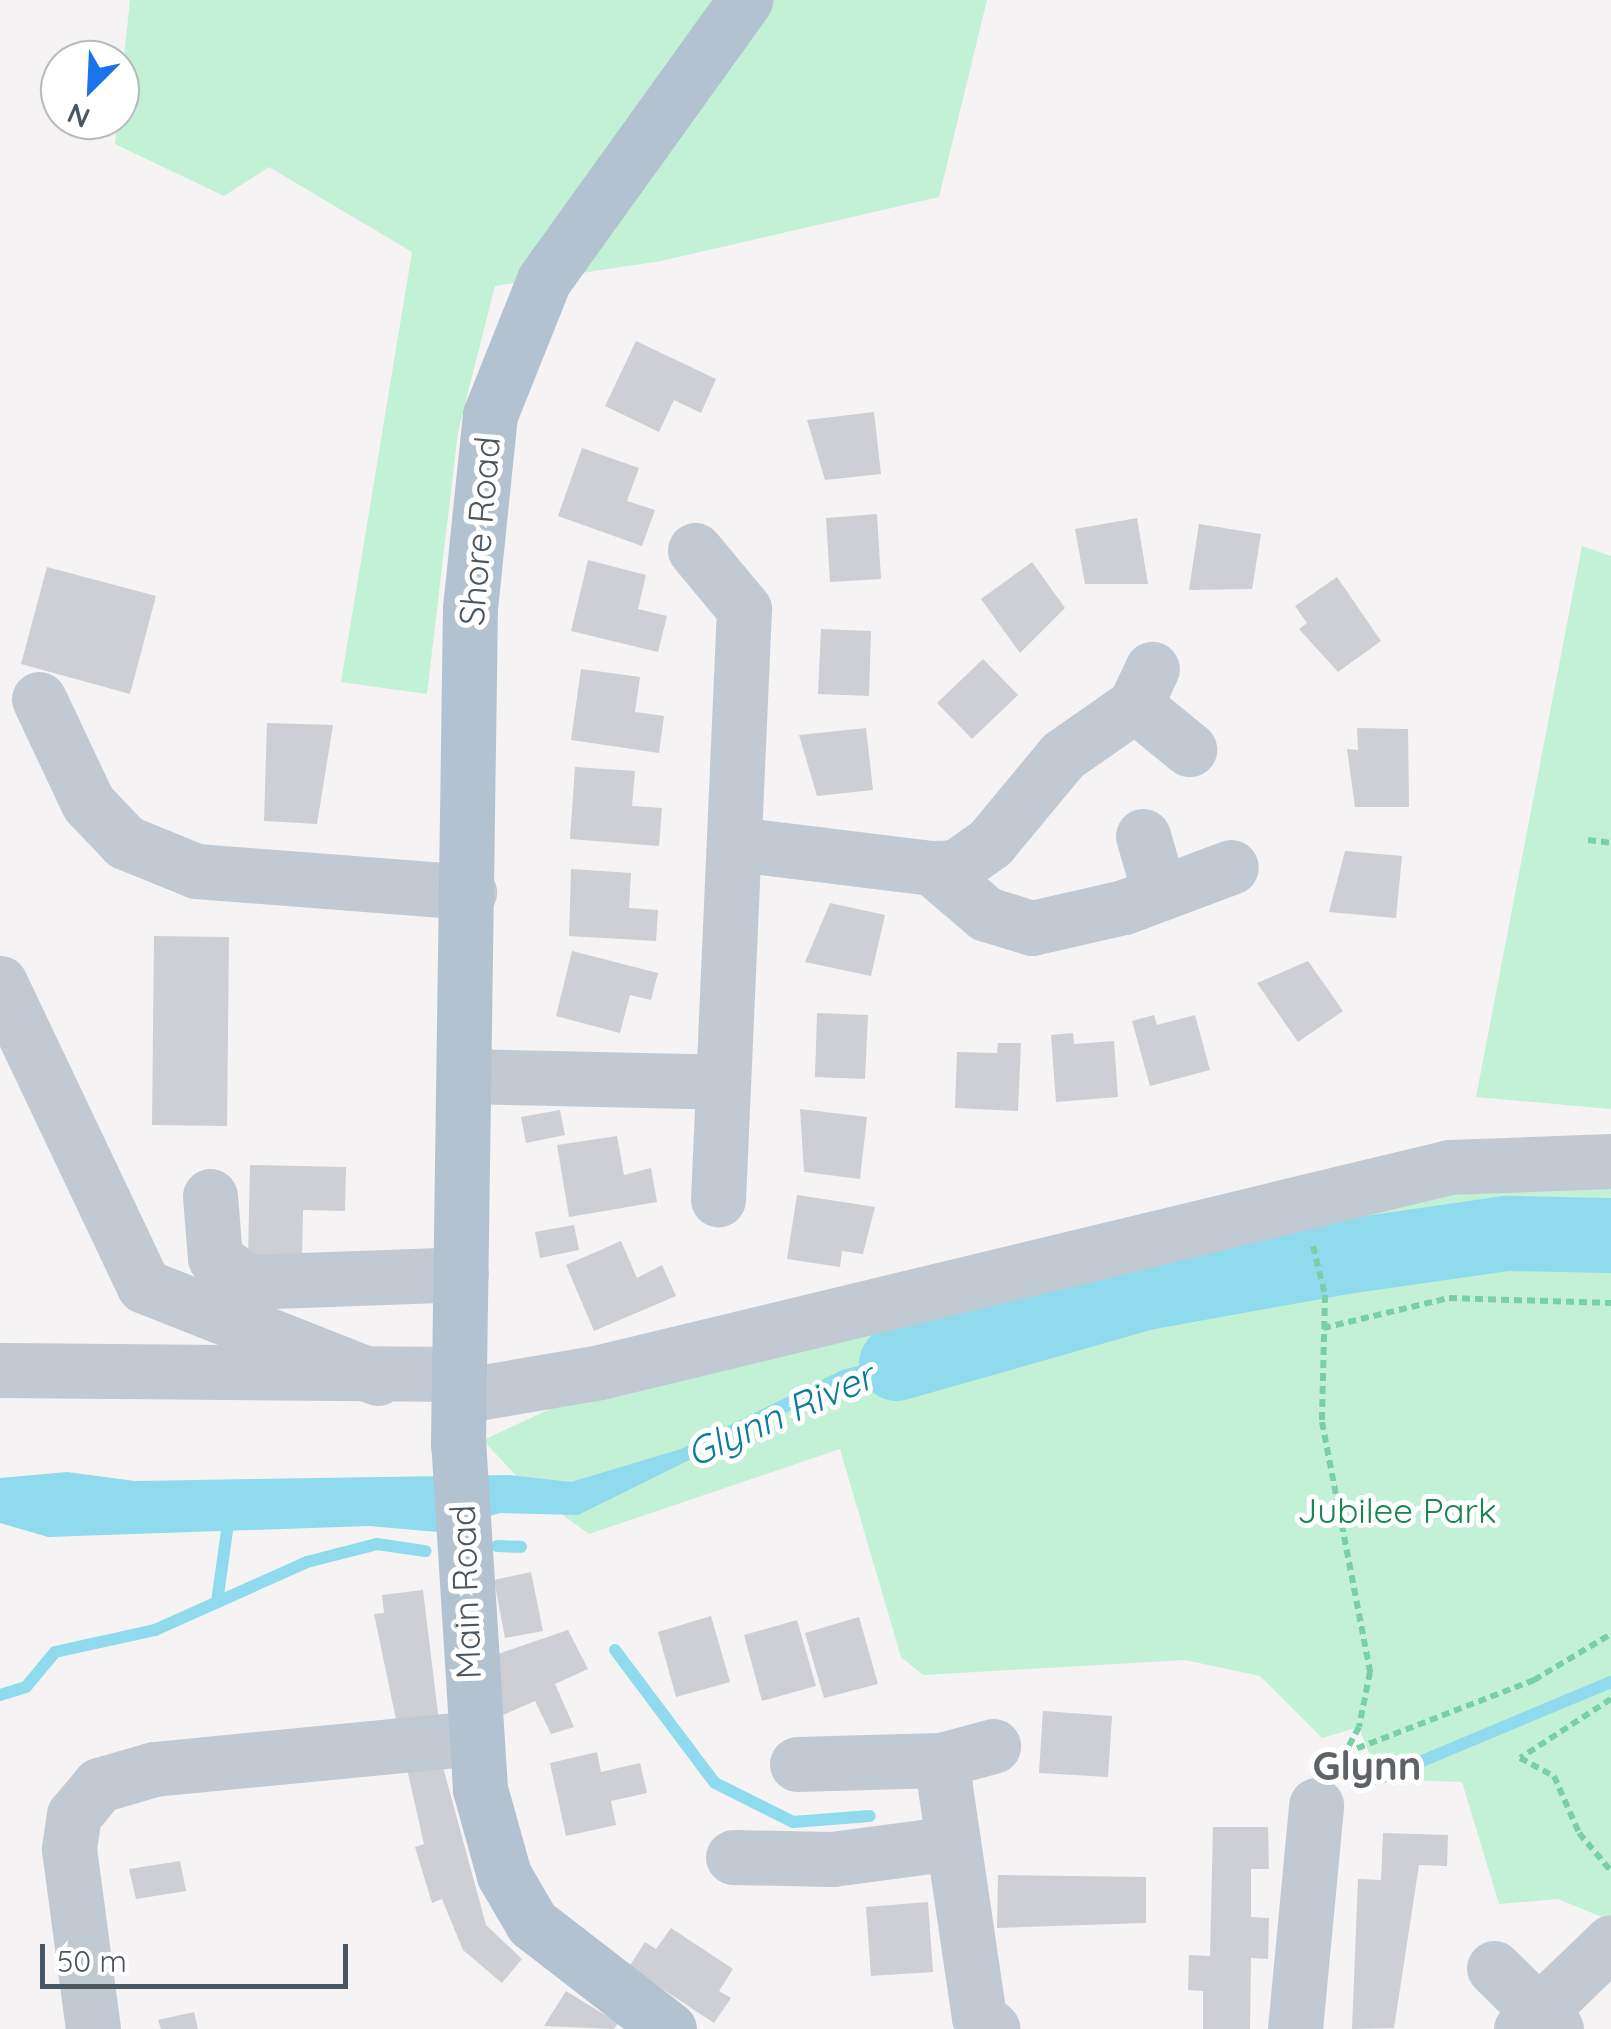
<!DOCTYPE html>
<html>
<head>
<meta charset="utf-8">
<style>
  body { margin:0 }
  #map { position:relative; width:1611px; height:2029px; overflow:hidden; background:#f5f3f3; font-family:Quicksand,sans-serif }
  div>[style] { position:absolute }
  .green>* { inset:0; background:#c3f1d5 }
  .water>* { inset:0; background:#90daee }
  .stream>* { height:12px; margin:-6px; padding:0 6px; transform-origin:6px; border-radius:6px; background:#90daee }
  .river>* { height:75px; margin:-37.5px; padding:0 37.5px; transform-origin:37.5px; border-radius:37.5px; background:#90daee }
  .building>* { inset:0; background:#cdcfd5 }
  .path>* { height:6px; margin-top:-3px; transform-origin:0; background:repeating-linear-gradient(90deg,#7ad0a6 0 8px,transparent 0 13px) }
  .minor>* { height:55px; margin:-27.5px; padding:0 27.5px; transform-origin:27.5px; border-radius:27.5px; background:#c1cad2 }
  .major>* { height:55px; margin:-27.5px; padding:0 27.5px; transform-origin:27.5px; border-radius:27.5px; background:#b3c2d1 }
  span { translate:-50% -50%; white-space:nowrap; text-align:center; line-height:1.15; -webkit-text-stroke:10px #fff; paint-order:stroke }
  .street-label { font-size:35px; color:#4a5661 }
  .park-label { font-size:35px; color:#17864f }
  .water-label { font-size:38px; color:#0c7c9b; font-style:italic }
  .quarter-label { font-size:40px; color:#5f6368; font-weight:700 }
  .north { position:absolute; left:40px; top:40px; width:100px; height:100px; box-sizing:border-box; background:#fff; border:2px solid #b7bbc0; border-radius:50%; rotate:204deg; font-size:28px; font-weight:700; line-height:40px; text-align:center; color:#4a5661 }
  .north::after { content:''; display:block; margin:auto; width:35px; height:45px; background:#1a73e8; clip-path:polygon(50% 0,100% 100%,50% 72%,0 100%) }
  .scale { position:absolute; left:40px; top:1944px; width:308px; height:45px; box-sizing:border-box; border:5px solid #4a5661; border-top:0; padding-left:12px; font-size:30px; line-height:35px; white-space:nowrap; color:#4a5661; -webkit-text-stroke:8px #fff; paint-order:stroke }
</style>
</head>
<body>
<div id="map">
  <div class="green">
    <i style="clip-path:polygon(130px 0,987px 0,939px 197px,661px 261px,495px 286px,458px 432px,427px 694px,341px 682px,412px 252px,269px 167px,224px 196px,115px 144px)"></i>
    <i style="clip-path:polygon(1582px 546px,1611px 556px,1611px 1109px,1476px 1097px)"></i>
    <i style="clip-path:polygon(1551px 1171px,1611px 1174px,1611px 1915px,1602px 1917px,1558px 1899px,1499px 1904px,1462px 1782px,1379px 1779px,1359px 1727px,1322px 1738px,1260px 1676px,1185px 1660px,923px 1675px,901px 1657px,840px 1449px,589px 1534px,532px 1493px,483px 1440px,576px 1397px)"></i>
  </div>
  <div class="water">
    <i style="clip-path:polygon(993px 1332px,809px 1401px,578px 1515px,500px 1513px,438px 1532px,369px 1526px,48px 1537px,0 1523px,0 1478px,67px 1472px,135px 1481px,509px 1475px,571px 1482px,681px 1449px,842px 1370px)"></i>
  </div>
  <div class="stream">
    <i style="left:497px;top:1546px;width:24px;rotate:2deg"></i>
    <i style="left:217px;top:1602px;width:86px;rotate:-82deg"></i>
    <i style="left:615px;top:1650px;width:166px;rotate:53.1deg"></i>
    <i style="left:715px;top:1783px;width:87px;rotate:26.6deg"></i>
    <i style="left:793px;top:1822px;width:77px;rotate:-4.5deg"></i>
    <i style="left:0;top:1695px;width:27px;rotate:-17deg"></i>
    <i style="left:26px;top:1687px;width:45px;rotate:-50.4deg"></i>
    <i style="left:55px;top:1652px;width:102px;rotate:-12.4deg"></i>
    <i style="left:155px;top:1630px;width:167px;rotate:-24.1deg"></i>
    <i style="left:307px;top:1562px;width:72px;rotate:-14.4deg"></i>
    <i style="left:377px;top:1544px;width:49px;rotate:8.3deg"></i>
    <i style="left:1349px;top:1779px;width:30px"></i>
    <i style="left:1379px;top:1779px;width:251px;rotate:-22.7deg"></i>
  </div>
  <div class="river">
    <i style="left:896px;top:1363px;width:259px;rotate:-15.9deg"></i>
    <i style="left:1145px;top:1292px;width:197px;rotate:-10.2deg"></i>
    <i style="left:1339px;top:1257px;width:169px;rotate:-8.2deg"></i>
    <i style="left:1506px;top:1233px;width:105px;rotate:1.1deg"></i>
  </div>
  <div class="building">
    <i style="clip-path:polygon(636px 341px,716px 379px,701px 413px,674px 400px,659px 432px,605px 406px)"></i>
    <i style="clip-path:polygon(874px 412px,881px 474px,825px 480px,807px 420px)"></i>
    <i style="clip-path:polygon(582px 448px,639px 468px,627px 501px,655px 510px,642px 546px,558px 516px)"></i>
    <i style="clip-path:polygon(877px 514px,881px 579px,830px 582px,826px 518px)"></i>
    <i style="clip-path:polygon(1137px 518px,1148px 584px,1085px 584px,1075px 529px)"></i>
    <i style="clip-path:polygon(1199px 524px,1261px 534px,1252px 589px,1189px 590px)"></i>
    <i style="clip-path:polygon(588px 560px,646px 575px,638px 609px,667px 616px,658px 652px,571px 631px)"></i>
    <i style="clip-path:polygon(1032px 562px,1065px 608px,1020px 653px,981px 599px)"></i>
    <i style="clip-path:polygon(47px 567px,156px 596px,130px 694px,21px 664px)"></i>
    <i style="clip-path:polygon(1337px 577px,1381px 641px,1338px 672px,1299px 629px,1307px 623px,1295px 606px)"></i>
    <i style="clip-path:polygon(821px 629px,871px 631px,869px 696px,818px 694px)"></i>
    <i style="clip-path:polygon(983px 659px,1018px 695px,972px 739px,937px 703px)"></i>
    <i style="clip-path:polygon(581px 669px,640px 677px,635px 712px,664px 716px,659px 753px,571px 740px)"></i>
    <i style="clip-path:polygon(267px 723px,333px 725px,317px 824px,264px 821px)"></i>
    <i style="clip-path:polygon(866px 728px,873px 790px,817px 796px,799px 735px)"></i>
    <i style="clip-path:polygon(1357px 728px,1408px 729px,1409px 807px,1355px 807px,1347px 749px,1358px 750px)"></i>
    <i style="clip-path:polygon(575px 767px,635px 771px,632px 806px,662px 808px,659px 846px,570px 839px)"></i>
    <i style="clip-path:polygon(1345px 851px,1402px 856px,1396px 918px,1329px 912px)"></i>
    <i style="clip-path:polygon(571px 869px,631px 873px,629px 908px,658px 910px,656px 941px,569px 936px)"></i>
    <i style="clip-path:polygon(830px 903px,885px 915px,871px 976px,805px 962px)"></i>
    <i style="clip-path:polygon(154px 936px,229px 937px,227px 1126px,152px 1125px)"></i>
    <i style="clip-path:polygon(572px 951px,658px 973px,651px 1000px,630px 995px,620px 1033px,556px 1016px)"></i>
    <i style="clip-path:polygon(1308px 961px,1343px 1011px,1298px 1042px,1257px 983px)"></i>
    <i style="clip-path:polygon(817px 1013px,868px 1015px,865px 1079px,815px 1077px)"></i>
    <i style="clip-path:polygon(1154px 1015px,1157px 1025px,1195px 1015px,1210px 1070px,1150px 1086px,1132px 1021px)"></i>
    <i style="clip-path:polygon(1073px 1033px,1074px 1044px,1114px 1041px,1118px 1097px,1056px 1102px,1051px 1035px)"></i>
    <i style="clip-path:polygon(998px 1043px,1021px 1043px,1018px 1111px,955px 1108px,957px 1052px,997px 1053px)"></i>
    <i style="clip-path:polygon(800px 1109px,867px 1117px,860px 1179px,804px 1172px)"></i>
    <i style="clip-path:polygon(560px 1110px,565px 1135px,526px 1143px,521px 1117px)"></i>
    <i style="clip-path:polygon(617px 1136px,624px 1175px,651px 1168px,657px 1202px,569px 1217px,557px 1145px)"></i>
    <i style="clip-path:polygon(250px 1165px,346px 1167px,345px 1211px,303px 1210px,302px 1258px,248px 1256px)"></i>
    <i style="clip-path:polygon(797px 1195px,875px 1207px,863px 1254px,842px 1251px,840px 1267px,787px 1259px)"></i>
    <i style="clip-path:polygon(574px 1225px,579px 1250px,540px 1258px,535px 1232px)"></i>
    <i style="clip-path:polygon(621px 1241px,637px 1278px,662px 1265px,676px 1296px,594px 1331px,566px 1265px)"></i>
    <i style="clip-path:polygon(531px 1572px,543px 1631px,505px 1638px,494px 1580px)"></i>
    <i style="clip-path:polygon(423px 1590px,439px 1722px,398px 1729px,374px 1614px,384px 1613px,382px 1595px)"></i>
    <i style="clip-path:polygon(711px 1616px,730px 1682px,676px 1697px,658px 1632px)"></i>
    <i style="clip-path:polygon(859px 1617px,878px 1684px,824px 1698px,805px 1633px)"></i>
    <i style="clip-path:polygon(797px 1620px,816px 1686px,762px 1701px,744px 1635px)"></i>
    <i style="clip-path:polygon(568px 1630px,588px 1669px,555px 1684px,574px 1727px,551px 1734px,535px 1701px,496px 1718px,492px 1656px)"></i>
    <i style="clip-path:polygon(1043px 1711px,1112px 1716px,1108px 1777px,1039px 1773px)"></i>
    <i style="clip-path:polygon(597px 1752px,601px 1772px,640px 1763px,647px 1793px,611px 1801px,616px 1825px,566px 1836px,550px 1763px)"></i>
    <i style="clip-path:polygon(440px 1756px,486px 1925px,522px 1959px,502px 1983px,463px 1950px,442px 1899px,432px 1903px,415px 1847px,424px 1844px,405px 1760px)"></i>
    <i style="clip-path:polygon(1213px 1827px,1268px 1827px,1269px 1869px,1251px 1869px,1251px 1917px,1269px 1918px,1268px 1959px,1251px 1958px,1250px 2029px,1203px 2029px,1203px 1991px,1188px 1990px,1189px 1955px,1210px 1956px)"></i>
    <i style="clip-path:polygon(1383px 1833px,1448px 1835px,1447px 1866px,1419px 1865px,1394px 2028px,1352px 2029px,1358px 1879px,1381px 1880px)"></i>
    <i style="clip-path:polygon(180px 1861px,186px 1891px,136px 1899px,129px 1869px)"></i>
    <i style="clip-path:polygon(998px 1875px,1146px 1877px,1146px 1923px,997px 1928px)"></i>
    <i style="clip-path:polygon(928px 1902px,933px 1972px,871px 1976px,866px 1907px)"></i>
    <i style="clip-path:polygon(671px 1928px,733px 1969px,719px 1991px,731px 1998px,714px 2023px,629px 1967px,645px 1942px,656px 1949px)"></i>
    <i style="clip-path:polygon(566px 1991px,618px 2023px,614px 2029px,544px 2026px)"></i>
    <i style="clip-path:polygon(194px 2012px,198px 2029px,161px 2029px,158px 2020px)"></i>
  </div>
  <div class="path">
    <i style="left:1588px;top:840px;width:23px;rotate:7deg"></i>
    <i style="left:1313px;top:1246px;width:50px;rotate:76.2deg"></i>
    <i style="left:1325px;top:1295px;width:127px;rotate:91.4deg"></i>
    <i style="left:1322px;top:1422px;width:255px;rotate:79.1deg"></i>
    <i style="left:1370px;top:1672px;width:56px;rotate:101.3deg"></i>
    <i style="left:1359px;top:1727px;width:44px;rotate:118.3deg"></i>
    <i style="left:1323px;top:1328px;width:130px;rotate:-13.4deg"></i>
    <i style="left:1449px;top:1298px;width:162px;rotate:1.8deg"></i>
    <i style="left:1611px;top:1699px;width:108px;rotate:147deg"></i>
    <i style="left:1520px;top:1758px;width:38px;rotate:28deg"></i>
    <i style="left:1554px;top:1776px;width:62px;rotate:66.3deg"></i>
    <i style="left:1579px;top:1833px;width:50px;rotate:49.9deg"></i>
    <i style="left:1345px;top:1753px;width:203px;rotate:-21.1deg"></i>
    <i style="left:1534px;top:1680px;width:90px;rotate:-30.9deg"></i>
  </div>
  <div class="minor">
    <i style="left:695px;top:550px;width:77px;rotate:50.3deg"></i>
    <i style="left:744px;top:609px;width:591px;rotate:92.52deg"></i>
    <i style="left:39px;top:699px;width:115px;rotate:64.8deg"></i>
    <i style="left:88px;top:803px;width:54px;rotate:46.5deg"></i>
    <i style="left:125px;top:842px;width:77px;rotate:22.2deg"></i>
    <i style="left:196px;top:871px;width:274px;rotate:4.4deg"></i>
    <i style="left:1135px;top:705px;width:70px;rotate:39.2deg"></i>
    <i style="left:1143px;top:836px;width:60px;rotate:73.7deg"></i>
    <i style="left:736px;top:844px;width:197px;rotate:7deg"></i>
    <i style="left:932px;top:868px;width:71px;rotate:40.4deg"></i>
    <i style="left:986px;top:914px;width:48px;rotate:16.9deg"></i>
    <i style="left:1032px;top:928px;width:94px;rotate:-12.9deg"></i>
    <i style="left:1124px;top:907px;width:114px;rotate:-20.5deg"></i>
    <i style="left:932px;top:868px;width:24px;rotate:-2deg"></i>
    <i style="left:956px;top:867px;width:42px;rotate:-35.2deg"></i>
    <i style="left:990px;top:843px;width:114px;rotate:-50.3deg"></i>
    <i style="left:1063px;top:755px;width:88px;rotate:-34.8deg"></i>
    <i style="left:1135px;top:705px;width:40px;rotate:-65deg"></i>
    <i style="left:0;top:983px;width:335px;rotate:64.6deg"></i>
    <i style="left:144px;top:1286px;width:251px;rotate:21.5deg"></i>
    <i style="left:465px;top:1076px;width:258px;rotate:1.3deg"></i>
    <i style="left:210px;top:1196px;width:62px;rotate:85.4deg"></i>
    <i style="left:215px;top:1258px;width:40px;rotate:37deg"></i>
    <i style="left:247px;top:1282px;width:214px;rotate:-2.1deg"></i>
    <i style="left:0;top:1370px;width:459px;rotate:0.5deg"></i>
    <i style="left:460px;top:1396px;width:142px;rotate:-9.7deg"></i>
    <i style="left:600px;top:1372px;width:873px;rotate:-13.57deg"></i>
    <i style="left:1449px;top:1167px;width:162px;rotate:-2.1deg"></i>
    <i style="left:941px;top:1760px;width:260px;rotate:81.6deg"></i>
    <i style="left:979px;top:2017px;width:18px;rotate:41deg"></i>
    <i style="left:797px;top:1764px;width:144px;rotate:-1.6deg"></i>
    <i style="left:941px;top:1760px;width:54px;rotate:-15.1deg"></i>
    <i style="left:733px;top:1857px;width:99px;rotate:1.2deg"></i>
    <i style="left:832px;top:1859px;width:122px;rotate:-7.5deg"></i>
    <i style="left:1494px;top:1968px;width:87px;rotate:44.5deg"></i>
    <i style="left:93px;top:2029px;width:182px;rotate:-97.6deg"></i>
    <i style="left:69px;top:1849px;width:34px;rotate:-82deg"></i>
    <i style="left:74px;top:1815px;width:39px;rotate:-50deg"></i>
    <i style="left:99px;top:1785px;width:57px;rotate:-16.2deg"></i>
    <i style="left:154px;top:1769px;width:321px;rotate:-5.5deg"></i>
    <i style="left:1295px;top:2029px;width:225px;rotate:-84.6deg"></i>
    <i style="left:1521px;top:2029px;width:125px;rotate:-44deg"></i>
  </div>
  <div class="major">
    <i style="left:669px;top:2029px;width:173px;rotate:-142.3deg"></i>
    <i style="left:532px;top:1923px;width:56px;rotate:-120.3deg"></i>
    <i style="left:504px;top:1875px;width:89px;rotate:-105.6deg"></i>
    <i style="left:480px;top:1789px;width:346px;rotate:-93.6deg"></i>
    <i style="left:458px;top:1444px;width:836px;rotate:-89.18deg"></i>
    <i style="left:470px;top:608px;width:194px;rotate:-84.1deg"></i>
    <i style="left:490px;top:415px;width:145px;rotate:-68.2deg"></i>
    <i style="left:544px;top:280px;width:345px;rotate:-54.3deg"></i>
  </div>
  <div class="street-label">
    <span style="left:479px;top:531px;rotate:-85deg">Shore Road</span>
    <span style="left:465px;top:1592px;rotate:-92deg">Main Road</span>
  </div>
  <div class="park-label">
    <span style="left:1397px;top:1510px">Jubilee Park</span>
  </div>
  <div class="water-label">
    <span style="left:780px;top:1415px;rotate:-24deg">Glynn River</span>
  </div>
  <div class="quarter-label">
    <span style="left:1367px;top:1765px">Glynn</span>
  </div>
  <div class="north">N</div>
  <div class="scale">50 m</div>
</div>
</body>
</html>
